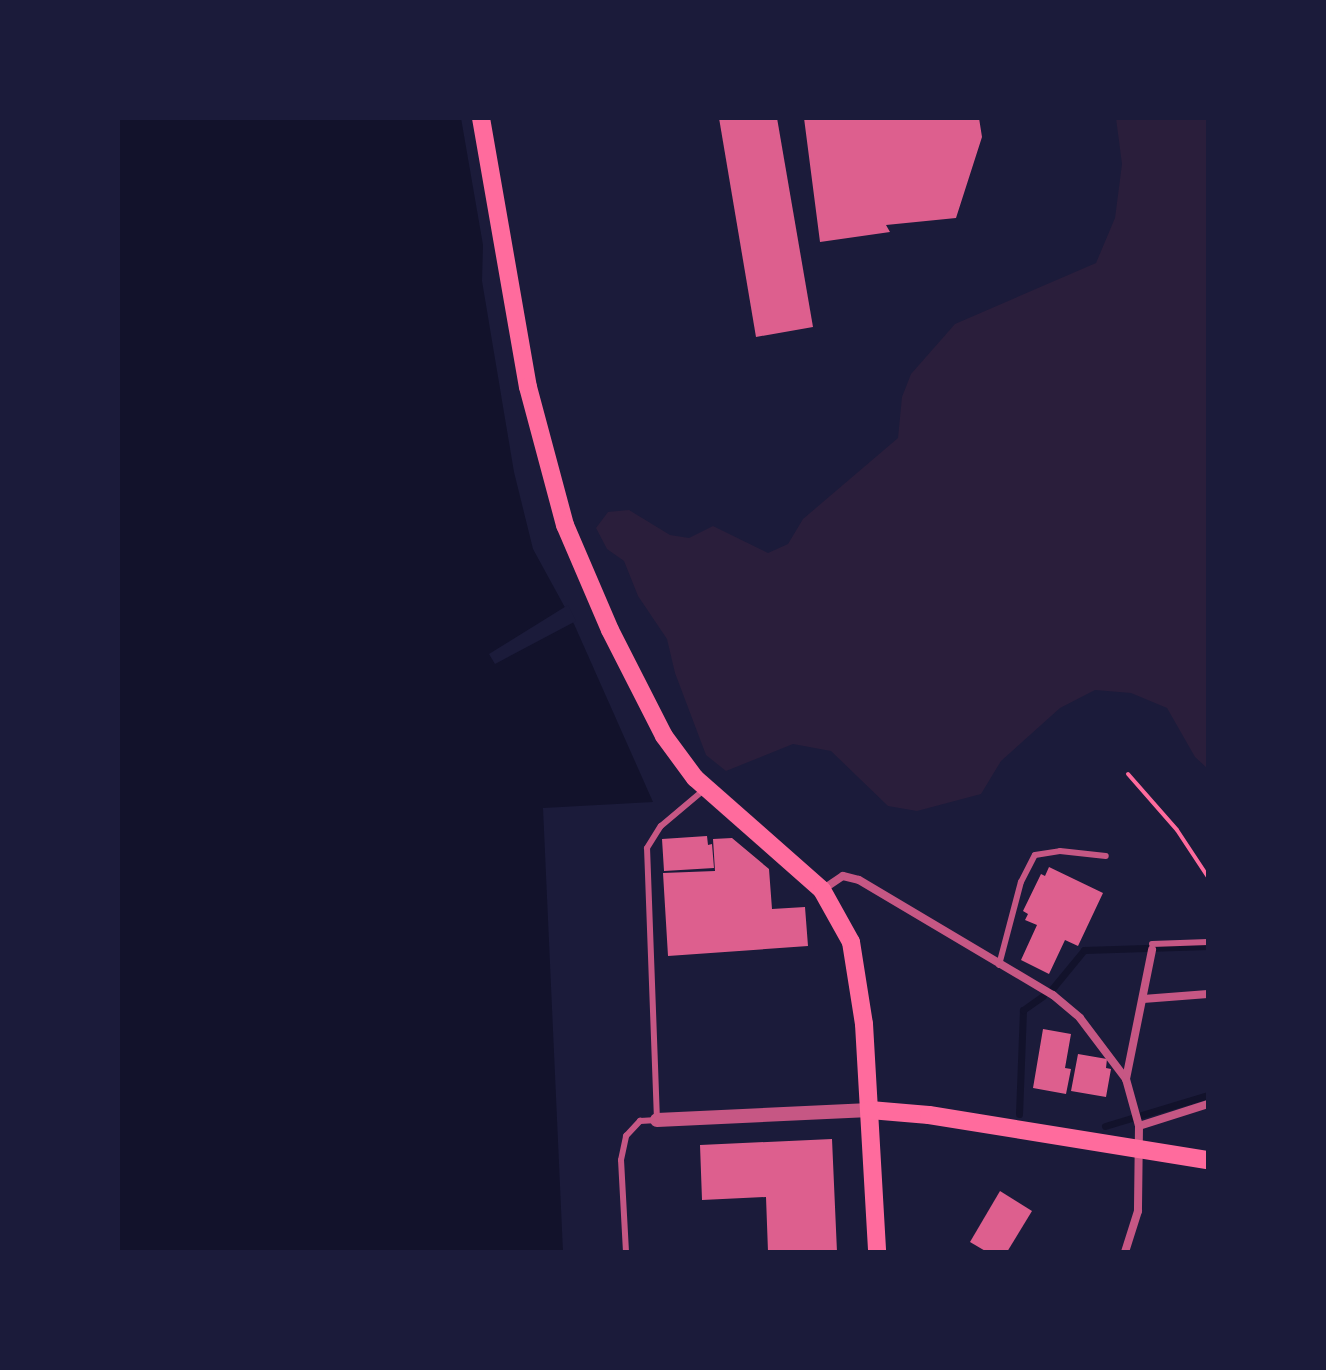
<!DOCTYPE html>
<html>
<head>
<meta charset="utf-8">
<style>
  body { margin:0 }
  #map { position:relative; width:1326px; height:1370px; overflow:hidden; background:#1b1b3a; font-family:"Alegreya Sans",sans-serif }
  div>[style] { position:absolute }
  .green>* { inset:0; background:#2a1e3b }
  .water>* { inset:0; background:#12122b }
  .pier>* { inset:0; background:#1b1b3a }
  .stream>* { height:7px; margin:-3.5px; padding:0 3.5px; transform-origin:3.5px; border-radius:3.5px; background:#12122b }
  .building>* { inset:0; background:#dd5f8e }
  .path>* { height:4px; margin:-2px; padding:0 2px; transform-origin:2px; border-radius:2px; background:#ff6b9d }
  .service>* { height:6px; margin:-3px; padding:0 3px; transform-origin:3px; border-radius:3px; background:#c65784 }
  .minor>* { height:8px; margin:-4px; padding:0 4px; transform-origin:4px; border-radius:4px; background:#c65784 }
  .tertiary>* { height:14px; margin:-7px; padding:0 7px; transform-origin:7px; border-radius:7px; background:#c65784 }
  .trunk>* { height:18px; margin:-9px; padding:0 9px; transform-origin:9px; border-radius:9px; background:#ff6b9d }
  span { translate:-50% -50%; white-space:nowrap; text-align:center; line-height:1.15; -webkit-text-stroke:6px #1b1b3a; paint-order:stroke }
  .frame { position:absolute; inset:0; border:120px solid #1b1b3a; pointer-events:none }
</style>
</head>
<body>
<div id="map">
  <div class="green">
    <i style="clip-path:polygon(1116px 118px,1208px 118px,1208px 769px,1195px 757px,1167px 708px,1131px 693px,1095px 690px,1060px 708px,1001px 761px,981px 794px,917px 811px,888px 806px,831px 751px,793px 744px,726px 771px,706px 755px,675px 673px,667px 639px,638px 596px,624px 561px,607px 549px,596px 528px,608px 512px,629px 510px,670px 535px,689px 538px,713px 526px,768px 553px,788px 544px,803px 519px,898px 438px,902px 397px,911px 374px,955px 324px,1096px 263px,1115px 218px,1122px 164px)"></i>
  </div>
  <div class="water">
    <i style="clip-path:polygon(118px 118px,461px 118px,483px 245px,482px 281px,514px 472px,533px 549px,574px 624px,653px 802px,543px 808px,563px 1252px,118px 1252px)"></i>
  </div>
  <div class="pier">
    <i style="clip-path:polygon(568px 605px,576px 621px,495px 664px,489px 654px)"></i>
  </div>
  <div class="stream">
    <i style="left:1052px;top:989px;width:50px;rotate:-50.6deg"></i>
    <i style="left:1084px;top:950px;width:124px;rotate:-1.8deg"></i>
    <i style="left:1019px;top:1114px;width:104px;rotate:-87.8deg"></i>
    <i style="left:1023px;top:1010px;width:24px;rotate:-35deg"></i>
    <i style="left:1105px;top:1126px;width:108px;rotate:-16.8deg"></i>
  </div>
  <div class="building">
    <i style="clip-path:polygon(719px 118px,777px 118px,813px 327px,756px 337px)"></i>
    <i style="clip-path:polygon(804px 118px,979px 118px,982px 137px,956px 218px,886px 225px,890px 232px,820px 242px)"></i>
    <i style="clip-path:polygon(707px 836px,708px 845px,712px 844px,714px 868px,664px 871px,662px 839px)"></i>
    <i style="clip-path:polygon(732px 838px,769px 869px,772px 909px,805px 907px,808px 946px,668px 956px,663px 873px,715px 871px,713px 839px)"></i>
    <i style="clip-path:polygon(1049px 867px,1103px 893px,1078px 946px,1065px 940px,1049px 974px,1021px 960px,1037px 925px,1025px 920px,1028px 914px,1023px 911px,1041px 874px,1045px 876px)"></i>
    <i style="clip-path:polygon(1043px 1029px,1071px 1034px,1065px 1068px,1071px 1069px,1066px 1094px,1033px 1088px)"></i>
    <i style="clip-path:polygon(1078px 1054px,1107px 1059px,1106px 1068px,1111px 1069px,1106px 1097px,1071px 1091px)"></i>
    <i style="clip-path:polygon(832px 1139px,837px 1252px,768px 1252px,766px 1197px,702px 1200px,700px 1145px)"></i>
    <i style="clip-path:polygon(1000px 1191px,1032px 1211px,1007px 1252px,987px 1252px,970px 1242px)"></i>
  </div>
  <div class="path">
    <i style="left:1128px;top:774px;width:74px;rotate:48.8deg"></i>
    <i style="left:1177px;top:830px;width:56px;rotate:56.6deg"></i>
  </div>
  <div class="service">
    <i style="left:1152px;top:944px;width:56px;rotate:-2deg"></i>
    <i style="left:999px;top:965px;width:86px;rotate:-75.2deg"></i>
    <i style="left:1021px;top:882px;width:30px;rotate:-63deg"></i>
    <i style="left:1035px;top:855px;width:25px;rotate:-9deg"></i>
    <i style="left:1060px;top:851px;width:46px;rotate:6.2deg"></i>
    <i style="left:626px;top:1252px;width:92px;rotate:-93.1deg"></i>
    <i style="left:621px;top:1160px;width:25px;rotate:-78deg"></i>
    <i style="left:626px;top:1136px;width:21px;rotate:-47deg"></i>
    <i style="left:640px;top:1121px;width:17px;rotate:-3deg"></i>
    <i style="left:657px;top:1120px;width:272px;rotate:-92.1deg"></i>
    <i style="left:647px;top:848px;width:26px;rotate:-58deg"></i>
    <i style="left:661px;top:826px;width:57px;rotate:-40.1deg"></i>
  </div>
  <div class="minor">
    <i style="left:822px;top:890px;width:25px;rotate:-34deg"></i>
    <i style="left:843px;top:876px;width:16px;rotate:14deg"></i>
    <i style="left:859px;top:880px;width:226px;rotate:30.7deg"></i>
    <i style="left:1053px;top:995px;width:35px;rotate:40deg"></i>
    <i style="left:1080px;top:1018px;width:76px;rotate:53deg"></i>
    <i style="left:1126px;top:1079px;width:49px;rotate:74.5deg"></i>
    <i style="left:1139px;top:1126px;width:85px;rotate:90.7deg"></i>
    <i style="left:1138px;top:1211px;width:43px;rotate:107.6deg"></i>
    <i style="left:1143px;top:999px;width:65px;rotate:-4.4deg"></i>
    <i style="left:1126px;top:1079px;width:132px;rotate:-78.6deg"></i>
    <i style="left:1139px;top:1126px;width:72px;rotate:-17.7deg"></i>
  </div>
  <div class="tertiary">
    <i style="left:657px;top:1120px;width:213px;rotate:-2.7deg"></i>
  </div>
  <div class="trunk">
    <i style="left:481px;top:118px;width:273px;rotate:80.1deg"></i>
    <i style="left:528px;top:387px;width:143px;rotate:75deg"></i>
    <i style="left:565px;top:525px;width:114px;rotate:66.8deg"></i>
    <i style="left:610px;top:630px;width:119px;rotate:63deg"></i>
    <i style="left:664px;top:736px;width:52px;rotate:53.6deg"></i>
    <i style="left:695px;top:778px;width:169px;rotate:41.4deg"></i>
    <i style="left:822px;top:890px;width:60px;rotate:60.9deg"></i>
    <i style="left:851px;top:942px;width:83px;rotate:81deg"></i>
    <i style="left:864px;top:1024px;width:228px;rotate:86.7deg"></i>
    <i style="left:870px;top:1110px;width:59px;rotate:4.8deg"></i>
    <i style="left:929px;top:1115px;width:283px;rotate:9.2deg"></i>
  </div>
  <div class="frame"></div>
</div>
</body>
</html>
